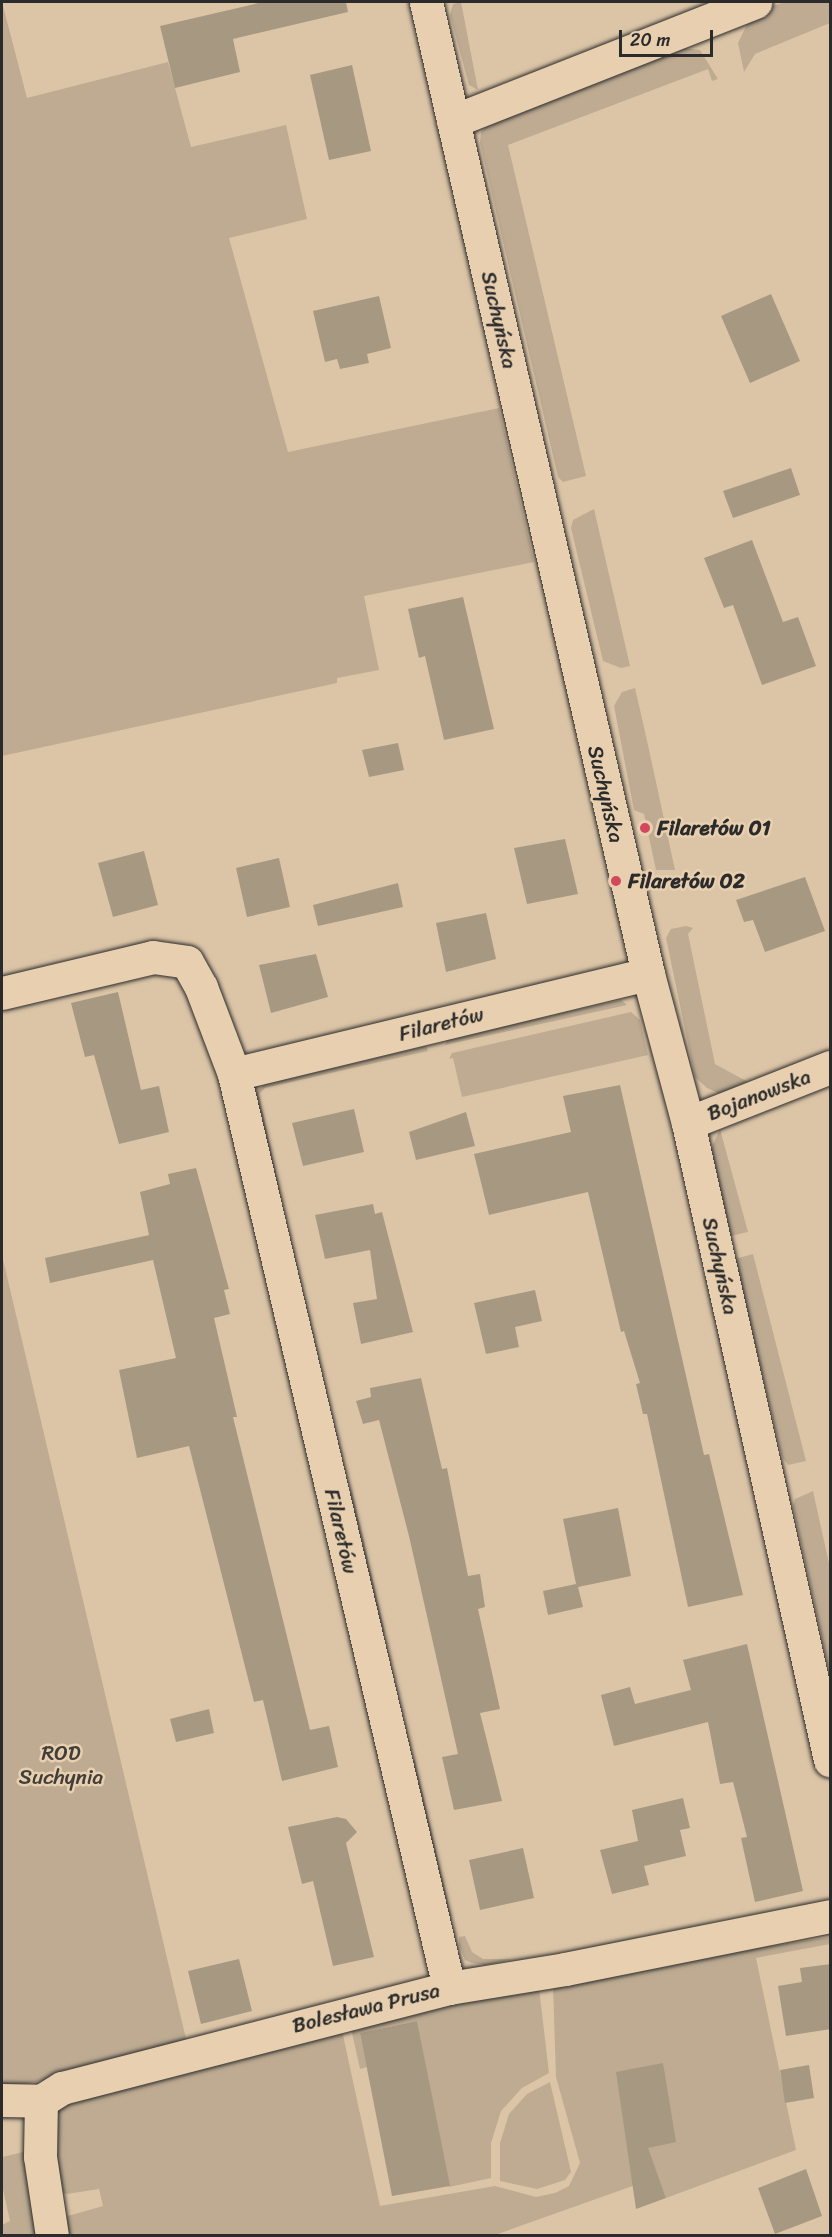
<!DOCTYPE html>
<html>
<head>
<meta charset="utf-8">
<style>
  body { margin:0 }
  #map { position:relative; width:832px; height:2237px; overflow:hidden; background:#dcc5a7; font-family:Sriracha,sans-serif }
  div>[style] { position:absolute }
  .green>* { inset:0; background:#beab92 }
  .building>* { inset:0; background:#a79882 }
  .roads { filter:drop-shadow(0 0 2px #2b2b2b) drop-shadow(0 0 2px #2b2b2b) }
  .minor>* { height:33px; margin:-16.5px; padding:0 16.5px; transform-origin:16.5px; border-radius:16.5px; background:#e7cfaf }
  .dots>* { width:16px; height:16px; translate:-50% -50%; box-sizing:border-box; border:3px solid #e7cfaf; border-radius:50% }
  span { translate:-50% -50%; white-space:nowrap; text-align:center; line-height:1.15; -webkit-text-stroke:5px #e7cfaf; paint-order:stroke }
  .street-label { font-size:21px; color:#2b2b2b }
  .poi-label { font-size:21px; color:#2b2b2b; font-weight:700 }
  .left { translate:0 -50%; text-align:left }
  .park-label { font-size:21px; color:#413e3a }
  .frame { position:absolute; inset:0; border:3px solid #2b2b2b; pointer-events:none }
  .scale { position:absolute; left:619px; top:30px; width:94px; height:27px; box-sizing:border-box; border:3px solid #2b2b2b; border-top:0; padding-left:8px; font-size:18px; line-height:21px; white-space:nowrap; color:#2b2b2b; -webkit-text-stroke:4px #e7cfaf; paint-order:stroke }
</style>
</head>
<body>
<div id="map">
  <div class="green">
    <i style="clip-path:polygon(2px 2px,27px 98px,168px 62px,191px 147px,286px 125px,307px 219px,229px 238px,288px 452px,499px 408px,534px 562px,364px 596px,379px 670px,337px 678px,337px 683px,2px 756px)"></i>
    <i style="clip-path:polygon(461px 2px,478px 90px,469px 85px,450px 15px,453px 4px)"></i>
    <i style="clip-path:polygon(784px 2px,830px 2px,830px 23px,755px 54px,744px 72px,738px 43px,752px 14px)"></i>
    <i style="clip-path:polygon(682px 48px,700px 50px,718px 79px,712px 81px,708px 69px,508px 145px,586px 476px,563px 482px,558px 477px,480px 143px,481px 132px,489px 124px)"></i>
    <i style="clip-path:polygon(594px 509px,630px 666px,621px 668px,603px 661px,571px 528px,573px 520px)"></i>
    <i style="clip-path:polygon(635px 688px,648px 745px,675px 870px,656px 870px,644px 814px,634px 810px,614px 706px,622px 692px)"></i>
    <i style="clip-path:polygon(686px 926px,693px 928px,688px 934px,715px 1064px,748px 1082px,830px 1050px,830px 1057px,723px 1095px,707px 1088px,695px 1077px,666px 938px,671px 929px)"></i>
    <i style="clip-path:polygon(621px 1000px,627px 1005px,445px 1045px,447px 1039px)"></i>
    <i style="clip-path:polygon(631px 1012px,640px 1020px,648px 1055px,462px 1097px,453px 1058px,449px 1059px,452px 1053px)"></i>
    <i style="clip-path:polygon(426px 1046px,428px 1051px,265px 1088px,259px 1094px,280px 1192px,276px 1194px,255px 1094px,258px 1090px,264px 1085px)"></i>
    <i style="clip-path:polygon(720px 1129px,748px 1232px,731px 1236px,711px 1149px)"></i>
    <i style="clip-path:polygon(753px 1254px,806px 1461px,788px 1465px,782px 1457px,735px 1259px)"></i>
    <i style="clip-path:polygon(2px 1255px,186px 2039px,72px 2075px,2px 2088px)"></i>
    <i style="clip-path:polygon(352px 1490px,385px 1633px,378px 1631px,346px 1494px)"></i>
    <i style="clip-path:polygon(813px 1491px,830px 1568px,830px 1674px,793px 1506px,795px 1499px)"></i>
    <i style="clip-path:polygon(415px 1760px,451px 1916px,445px 1918px,410px 1761px)"></i>
    <i style="clip-path:polygon(465px 1936px,472px 1952px,483px 1959px,513px 1959px,485px 1965px,472px 1963px,465px 1960px,459px 1945px,459px 1937px)"></i>
    <i style="clip-path:polygon(830px 1937px,830px 1944px,756px 1958px,796px 2150px,666px 2198px,658px 2177px,495px 2235px,62px 2236px,61px 2222px,68px 2216px,103px 2206px,99px 2189px,67px 2194px,56px 2191px,51px 2128px,58px 2107px,66px 2098px,341px 2026px,380px 2206px,495px 2186px,536px 2197px,555px 2193px,569px 2186px,580px 2163px,556px 2077px,553px 1985px,725px 1953px)"></i>
    <i style="clip-path:polygon(539px 1988px,549px 2073px,522px 2088px,501px 2111px,491px 2143px,491px 2178px,449px 2187px,417px 2021px,360px 2033px,367px 2067px,360px 2069px,351px 2028px,358px 2023px)"></i>
    <i style="clip-path:polygon(550px 2082px,571px 2172px,565px 2180px,537px 2189px,500px 2181px,500px 2143px,509px 2114px,527px 2094px)"></i>
    <i style="clip-path:polygon(28px 2151px,40px 2235px,2px 2235px,2px 2225px,10px 2221px,2px 2185px,2px 2157px)"></i>
  </div>
  <div class="building">
    <i style="clip-path:polygon(263px 2px,346px 2px,348px 12px,233px 39px,240px 72px,175px 88px,160px 26px)"></i>
    <i style="clip-path:polygon(352px 65px,371px 151px,329px 160px,310px 75px)"></i>
    <i style="clip-path:polygon(771px 294px,800px 361px,750px 383px,721px 316px)"></i>
    <i style="clip-path:polygon(379px 296px,391px 348px,367px 354px,369px 363px,340px 369px,337px 359px,325px 362px,313px 311px)"></i>
    <i style="clip-path:polygon(791px 468px,800px 495px,733px 518px,723px 491px)"></i>
    <i style="clip-path:polygon(752px 540px,783px 622px,798px 617px,816px 666px,762px 685px,733px 605px,724px 608px,704px 558px)"></i>
    <i style="clip-path:polygon(463px 597px,494px 729px,444px 740px,425px 656px,419px 658px,408px 609px)"></i>
    <i style="clip-path:polygon(398px 743px,404px 770px,369px 777px,362px 750px)"></i>
    <i style="clip-path:polygon(565px 839px,578px 894px,527px 904px,514px 848px)"></i>
    <i style="clip-path:polygon(144px 851px,158px 905px,113px 917px,98px 863px)"></i>
    <i style="clip-path:polygon(279px 858px,290px 907px,247px 917px,236px 868px)"></i>
    <i style="clip-path:polygon(805px 877px,825px 931px,765px 952px,753px 920px,744px 922px,736px 900px)"></i>
    <i style="clip-path:polygon(398px 883px,403px 907px,318px 926px,313px 905px)"></i>
    <i style="clip-path:polygon(486px 913px,496px 959px,446px 972px,436px 923px)"></i>
    <i style="clip-path:polygon(316px 954px,328px 997px,271px 1013px,259px 965px)"></i>
    <i style="clip-path:polygon(118px 992px,141px 1090px,159px 1086px,169px 1132px,119px 1144px,94px 1055px,85px 1057px,71px 1003px)"></i>
    <i style="clip-path:polygon(620px 1085px,704px 1455px,709px 1454px,743px 1595px,688px 1607px,647px 1414px,643px 1414px,636px 1384px,640px 1383px,624px 1331px,621px 1332px,588px 1192px,489px 1215px,474px 1154px,571px 1132px,563px 1096px)"></i>
    <i style="clip-path:polygon(354px 1109px,364px 1152px,303px 1166px,292px 1123px)"></i>
    <i style="clip-path:polygon(466px 1112px,475px 1146px,416px 1160px,409px 1132px)"></i>
    <i style="clip-path:polygon(196px 1168px,229px 1289px,224px 1290px,230px 1314px,214px 1318px,237px 1417px,233px 1417px,310px 1730px,329px 1726px,338px 1767px,282px 1781px,263px 1700px,254px 1702px,189px 1446px,137px 1458px,119px 1370px,176px 1358px,153px 1260px,50px 1283px,45px 1258px,149px 1235px,140px 1192px,170px 1184px,168px 1174px)"></i>
    <i style="clip-path:polygon(373px 1204px,375px 1214px,382px 1212px,413px 1332px,361px 1344px,353px 1303px,377px 1299px,370px 1250px,325px 1259px,315px 1215px)"></i>
    <i style="clip-path:polygon(535px 1290px,542px 1321px,515px 1327px,519px 1347px,486px 1354px,474px 1303px)"></i>
    <i style="clip-path:polygon(421px 1378px,442px 1469px,447px 1468px,468px 1576px,480px 1574px,485px 1607px,478px 1609px,500px 1709px,480px 1713px,502px 1801px,454px 1810px,442px 1757px,458px 1754px,409px 1536px,379px 1420px,363px 1424px,356px 1401px,371px 1397px,370px 1388px)"></i>
    <i style="clip-path:polygon(618px 1508px,631px 1576px,578px 1587px,583px 1607px,548px 1615px,543px 1591px,576px 1584px,563px 1519px)"></i>
    <i style="clip-path:polygon(747px 1644px,803px 1891px,755px 1902px,741px 1838px,747px 1837px,733px 1782px,720px 1784px,708px 1722px,614px 1746px,601px 1695px,630px 1687px,635px 1704px,691px 1690px,683px 1660px)"></i>
    <i style="clip-path:polygon(209px 1709px,214px 1733px,176px 1742px,170px 1719px)"></i>
    <i style="clip-path:polygon(683px 1798px,690px 1828px,680px 1830px,686px 1856px,644px 1866px,649px 1885px,612px 1894px,600px 1850px,638px 1841px,632px 1810px)"></i>
    <i style="clip-path:polygon(337px 1817px,346px 1819px,357px 1832px,346px 1843px,374px 1957px,333px 1966px,313px 1881px,302px 1884px,288px 1827px)"></i>
    <i style="clip-path:polygon(523px 1848px,534px 1898px,480px 1910px,469px 1860px)"></i>
    <i style="clip-path:polygon(239px 1959px,252px 2011px,201px 2024px,188px 1971px)"></i>
    <i style="clip-path:polygon(831px 1964px,831px 2029px,786px 2036px,778px 1986px,802px 1982px,800px 1968px)"></i>
    <i style="clip-path:polygon(417px 2021px,450px 2186px,392px 2196px,360px 2033px)"></i>
    <i style="clip-path:polygon(663px 2063px,676px 2142px,648px 2148px,666px 2198px,636px 2209px,616px 2072px)"></i>
    <i style="clip-path:polygon(809px 2065px,814px 2098px,785px 2103px,780px 2070px)"></i>
    <i style="clip-path:polygon(806px 2169px,822px 2216px,775px 2234px,758px 2188px)"></i>
  </div>
  <div class="roads">
    <div class="minor">
      <i style="left:426px;top:2px;width:997px;rotate:77.13deg"></i>
      <i style="left:648px;top:974px;width:154px;rotate:75deg"></i>
      <i style="left:688px;top:1123px;width:653px;rotate:77.43deg"></i>
      <i style="left:453px;top:121px;width:325px;rotate:-21.5deg"></i>
      <i style="left:2px;top:993px;width:155px;rotate:-13.4deg"></i>
      <i style="left:153px;top:957px;width:34px;rotate:8deg"></i>
      <i style="left:187px;top:962px;width:29px;rotate:61deg"></i>
      <i style="left:201px;top:987px;width:93px;rotate:69.2deg"></i>
      <i style="left:234px;top:1074px;width:939px;rotate:76.76deg"></i>
      <i style="left:234px;top:1074px;width:426px;rotate:-13.6deg"></i>
      <i style="left:688px;top:1123px;width:153px;rotate:-21.5deg"></i>
      <i style="left:2px;top:2100px;width:39px;rotate:1deg"></i>
      <i style="left:52px;top:2236px;width:80px;rotate:-98.6deg"></i>
      <i style="left:40px;top:2157px;width:56px;rotate:-89deg"></i>
      <i style="left:41px;top:2101px;width:25px;rotate:-32deg"></i>
      <i style="left:62px;top:2088px;width:400px;rotate:-14.5deg"></i>
      <i style="left:449px;top:1988px;width:118px;rotate:-9.3deg"></i>
      <i style="left:565px;top:1969px;width:270px;rotate:-11.3deg"></i>
    </div>
  </div>
  <div class="dots">
    <i style="left:645px;top:828px;background:#d1495b"></i>
    <i style="left:616px;top:881px;background:#d1495b"></i>
  </div>
  <div class="street-label">
    <span style="left:499px;top:320px;rotate:77deg">Suchyńska</span>
    <span style="left:606px;top:794px;rotate:77deg">Suchyńska</span>
    <span style="left:441px;top:1024px;rotate:-14deg">Filaretów</span>
    <span style="left:759px;top:1095px;rotate:-21deg">Bojanowska</span>
    <span style="left:720px;top:1266px;rotate:77deg">Suchyńska</span>
    <span style="left:341px;top:1531px;rotate:77deg">Filaretów</span>
    <span style="left:366px;top:2008px;rotate:-14deg">Bolesława Prusa</span>
  </div>
  <div class="poi-label">
    <span class="left" style="left:657px;top:828px">Filaretów 01</span>
    <span class="left" style="left:628px;top:881px">Filaretów 02</span>
  </div>
  <div class="park-label">
    <span style="left:61px;top:1765px">ROD<br>Suchynia</span>
  </div>
  <div class="frame"></div>
  <div class="scale">20 m</div>
</div>
</body>
</html>
